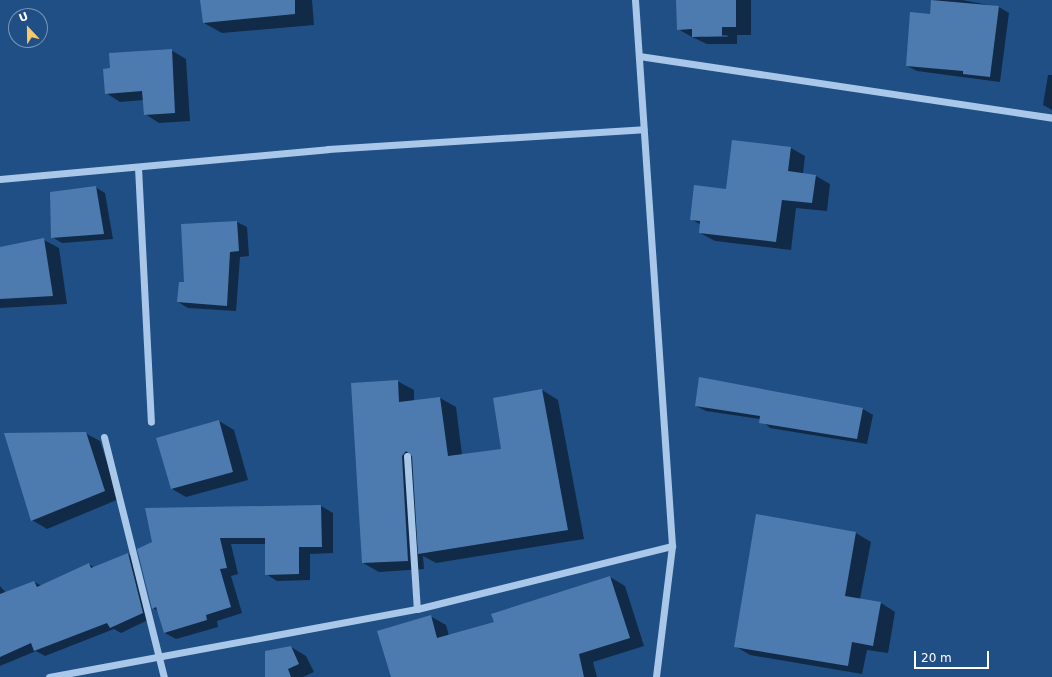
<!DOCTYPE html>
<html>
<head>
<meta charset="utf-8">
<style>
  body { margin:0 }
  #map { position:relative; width:1052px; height:677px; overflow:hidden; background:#204f85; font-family:"DejaVu Sans",sans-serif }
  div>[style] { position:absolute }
  .shadow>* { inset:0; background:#0007 }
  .building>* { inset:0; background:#4d7baf }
  .minor>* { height:7px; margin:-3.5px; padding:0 3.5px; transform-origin:3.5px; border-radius:3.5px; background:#a9c8e9 }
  span { translate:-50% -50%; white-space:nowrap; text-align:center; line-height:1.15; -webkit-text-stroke:3px #204f85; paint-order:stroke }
  .north { position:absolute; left:8px; top:8px; width:40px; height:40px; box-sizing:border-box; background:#204f85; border:1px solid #7995b6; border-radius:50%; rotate:338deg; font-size:11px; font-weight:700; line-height:16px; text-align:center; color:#fff }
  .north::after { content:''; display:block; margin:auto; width:14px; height:18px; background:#f6ca6a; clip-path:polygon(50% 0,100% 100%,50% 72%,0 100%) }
  .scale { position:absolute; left:914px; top:651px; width:75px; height:18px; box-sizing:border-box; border:2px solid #fff; border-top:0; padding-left:5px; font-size:12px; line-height:14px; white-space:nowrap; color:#fff; -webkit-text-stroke:3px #204f85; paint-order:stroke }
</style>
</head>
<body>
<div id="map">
  <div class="shadow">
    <i style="clip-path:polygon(201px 0,312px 0,314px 25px,222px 33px,204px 23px)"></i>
    <i style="clip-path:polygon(evenodd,677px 0,751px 0,751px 35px,737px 35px,737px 44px,707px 44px,692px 37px,678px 29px,677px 0,702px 35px,727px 35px,728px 37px,704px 37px,702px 35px)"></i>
    <i style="clip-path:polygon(932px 0,962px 0,999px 7px,1009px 13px,1000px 82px,917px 71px,907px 66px,930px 15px)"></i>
    <i style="clip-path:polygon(171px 50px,186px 59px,190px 121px,159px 123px,145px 114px,144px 100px,120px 102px,106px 93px)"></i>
    <i style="clip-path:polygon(1048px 75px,1052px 75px,1052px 110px,1043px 105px)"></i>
    <i style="clip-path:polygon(791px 148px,805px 156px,803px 174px,816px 176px,830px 184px,827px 211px,796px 208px,791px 250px,715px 241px,700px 233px,701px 225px,691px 219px)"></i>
    <i style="clip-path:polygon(95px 187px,105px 193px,113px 239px,62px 243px,52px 237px)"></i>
    <i style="clip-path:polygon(237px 222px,247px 227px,249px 256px,240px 257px,236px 311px,188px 308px,178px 302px,185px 283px)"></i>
    <i style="clip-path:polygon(44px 240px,59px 248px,67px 304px,0 308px,0 248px)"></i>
    <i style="clip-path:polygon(397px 381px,414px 390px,414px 401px,440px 398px,456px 407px,462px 455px,502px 450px,542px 390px,558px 400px,584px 539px,436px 563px,423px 556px,424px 569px,379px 572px,363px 563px)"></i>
    <i style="clip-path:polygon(696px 406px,863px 409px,873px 415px,867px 444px,770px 428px,760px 419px,706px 411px)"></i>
    <i style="clip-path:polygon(219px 421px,234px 430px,248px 480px,186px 497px,172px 489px)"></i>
    <i style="clip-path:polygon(85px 433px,100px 441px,119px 499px,47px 529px,32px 520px)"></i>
    <i style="clip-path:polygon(321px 506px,333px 513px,333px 553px,310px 554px,310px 580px,277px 581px,266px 574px,266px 544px,231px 544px,238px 574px,231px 576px,242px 613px,217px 621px,218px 627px,176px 639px,165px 633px,158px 611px,153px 608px,138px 549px)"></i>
    <i style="clip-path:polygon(757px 515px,856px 533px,871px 542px,860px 599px,881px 603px,895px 612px,888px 653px,867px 650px,862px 674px,750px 655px,735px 646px)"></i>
    <i style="clip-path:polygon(128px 554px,137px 559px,152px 618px,121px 633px,114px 629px,45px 656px,36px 651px,0 666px,0 586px,6px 593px,34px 582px,42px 586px,89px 564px,95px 568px)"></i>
    <i style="clip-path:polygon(610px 577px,625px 586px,644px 646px,593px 662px,597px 677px,392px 677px,430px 616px,446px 625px,449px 636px,495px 623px)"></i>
    <i style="clip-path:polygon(291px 647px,306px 656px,314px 672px,303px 677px,266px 677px)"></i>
  </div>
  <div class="building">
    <i style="clip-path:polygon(200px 0,295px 0,295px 14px,203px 23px)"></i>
    <i style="clip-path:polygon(676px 0,736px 0,736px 27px,722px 27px,722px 36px,692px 37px,692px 29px,677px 30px)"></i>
    <i style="clip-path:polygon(931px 0,999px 6px,990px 77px,963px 74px,963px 71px,906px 66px,910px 12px,930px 14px)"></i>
    <i style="clip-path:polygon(172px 49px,175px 113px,144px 115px,142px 91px,105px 94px,103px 69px,110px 68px,109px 53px)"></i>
    <i style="clip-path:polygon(732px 140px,791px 147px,788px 171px,816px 175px,812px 203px,782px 200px,776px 242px,699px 233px,700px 221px,690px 220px,694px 185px,726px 189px)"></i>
    <i style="clip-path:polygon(96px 186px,104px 234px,51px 238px,50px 192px)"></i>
    <i style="clip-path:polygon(237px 221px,239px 251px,230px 252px,227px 306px,177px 302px,179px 282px,184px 282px,181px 224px)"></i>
    <i style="clip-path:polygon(44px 238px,53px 296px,0 299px,0 247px)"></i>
    <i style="clip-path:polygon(699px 377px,863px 408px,857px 439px,759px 423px,760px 416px,695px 406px)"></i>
    <i style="clip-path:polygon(398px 380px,399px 402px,440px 397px,448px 456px,501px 449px,493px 398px,542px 389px,568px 530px,418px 554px,412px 456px,406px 451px,402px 456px,408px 561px,362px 563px,351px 383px)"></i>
    <i style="clip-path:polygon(219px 420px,233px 472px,171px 489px,156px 438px)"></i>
    <i style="clip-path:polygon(86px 432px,105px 491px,31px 521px,4px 433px)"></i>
    <i style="clip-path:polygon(321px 505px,322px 547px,299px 547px,299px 574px,265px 575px,265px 538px,220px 538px,227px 568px,220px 569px,231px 607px,206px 615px,207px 620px,164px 633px,156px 607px,152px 609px,137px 549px,152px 542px,145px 508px)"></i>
    <i style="clip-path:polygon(756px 514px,856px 532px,845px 596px,881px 602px,873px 646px,852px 642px,848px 666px,734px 647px)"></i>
    <i style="clip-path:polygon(128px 553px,143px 613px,110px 628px,107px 623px,34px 651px,31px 643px,0 657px,0 594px,34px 581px,37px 587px,89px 563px,91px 568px)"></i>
    <i style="clip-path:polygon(610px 576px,630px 638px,579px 654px,584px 677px,391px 677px,377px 631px,431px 615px,437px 638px,494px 622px,491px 614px)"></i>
    <i style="clip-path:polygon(291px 646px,299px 664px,288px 669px,291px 677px,265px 677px,265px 651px)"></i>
  </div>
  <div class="minor">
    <i style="left:635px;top:0;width:547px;rotate:86.12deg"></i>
    <i style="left:672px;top:546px;width:132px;rotate:97deg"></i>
    <i style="left:639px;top:56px;width:418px;rotate:8.5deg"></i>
    <i style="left:138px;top:167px;width:255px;rotate:87.1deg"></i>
    <i style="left:0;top:179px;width:329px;rotate:-5.2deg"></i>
    <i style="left:328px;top:149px;width:316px;rotate:-3.6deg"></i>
    <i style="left:104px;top:437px;width:247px;rotate:76deg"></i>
    <i style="left:407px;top:456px;width:153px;rotate:86.3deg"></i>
    <i style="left:49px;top:677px;width:374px;rotate:-10.5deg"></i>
    <i style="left:417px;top:609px;width:263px;rotate:-13.9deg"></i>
  </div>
  <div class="north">U</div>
  <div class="scale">20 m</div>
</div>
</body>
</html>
